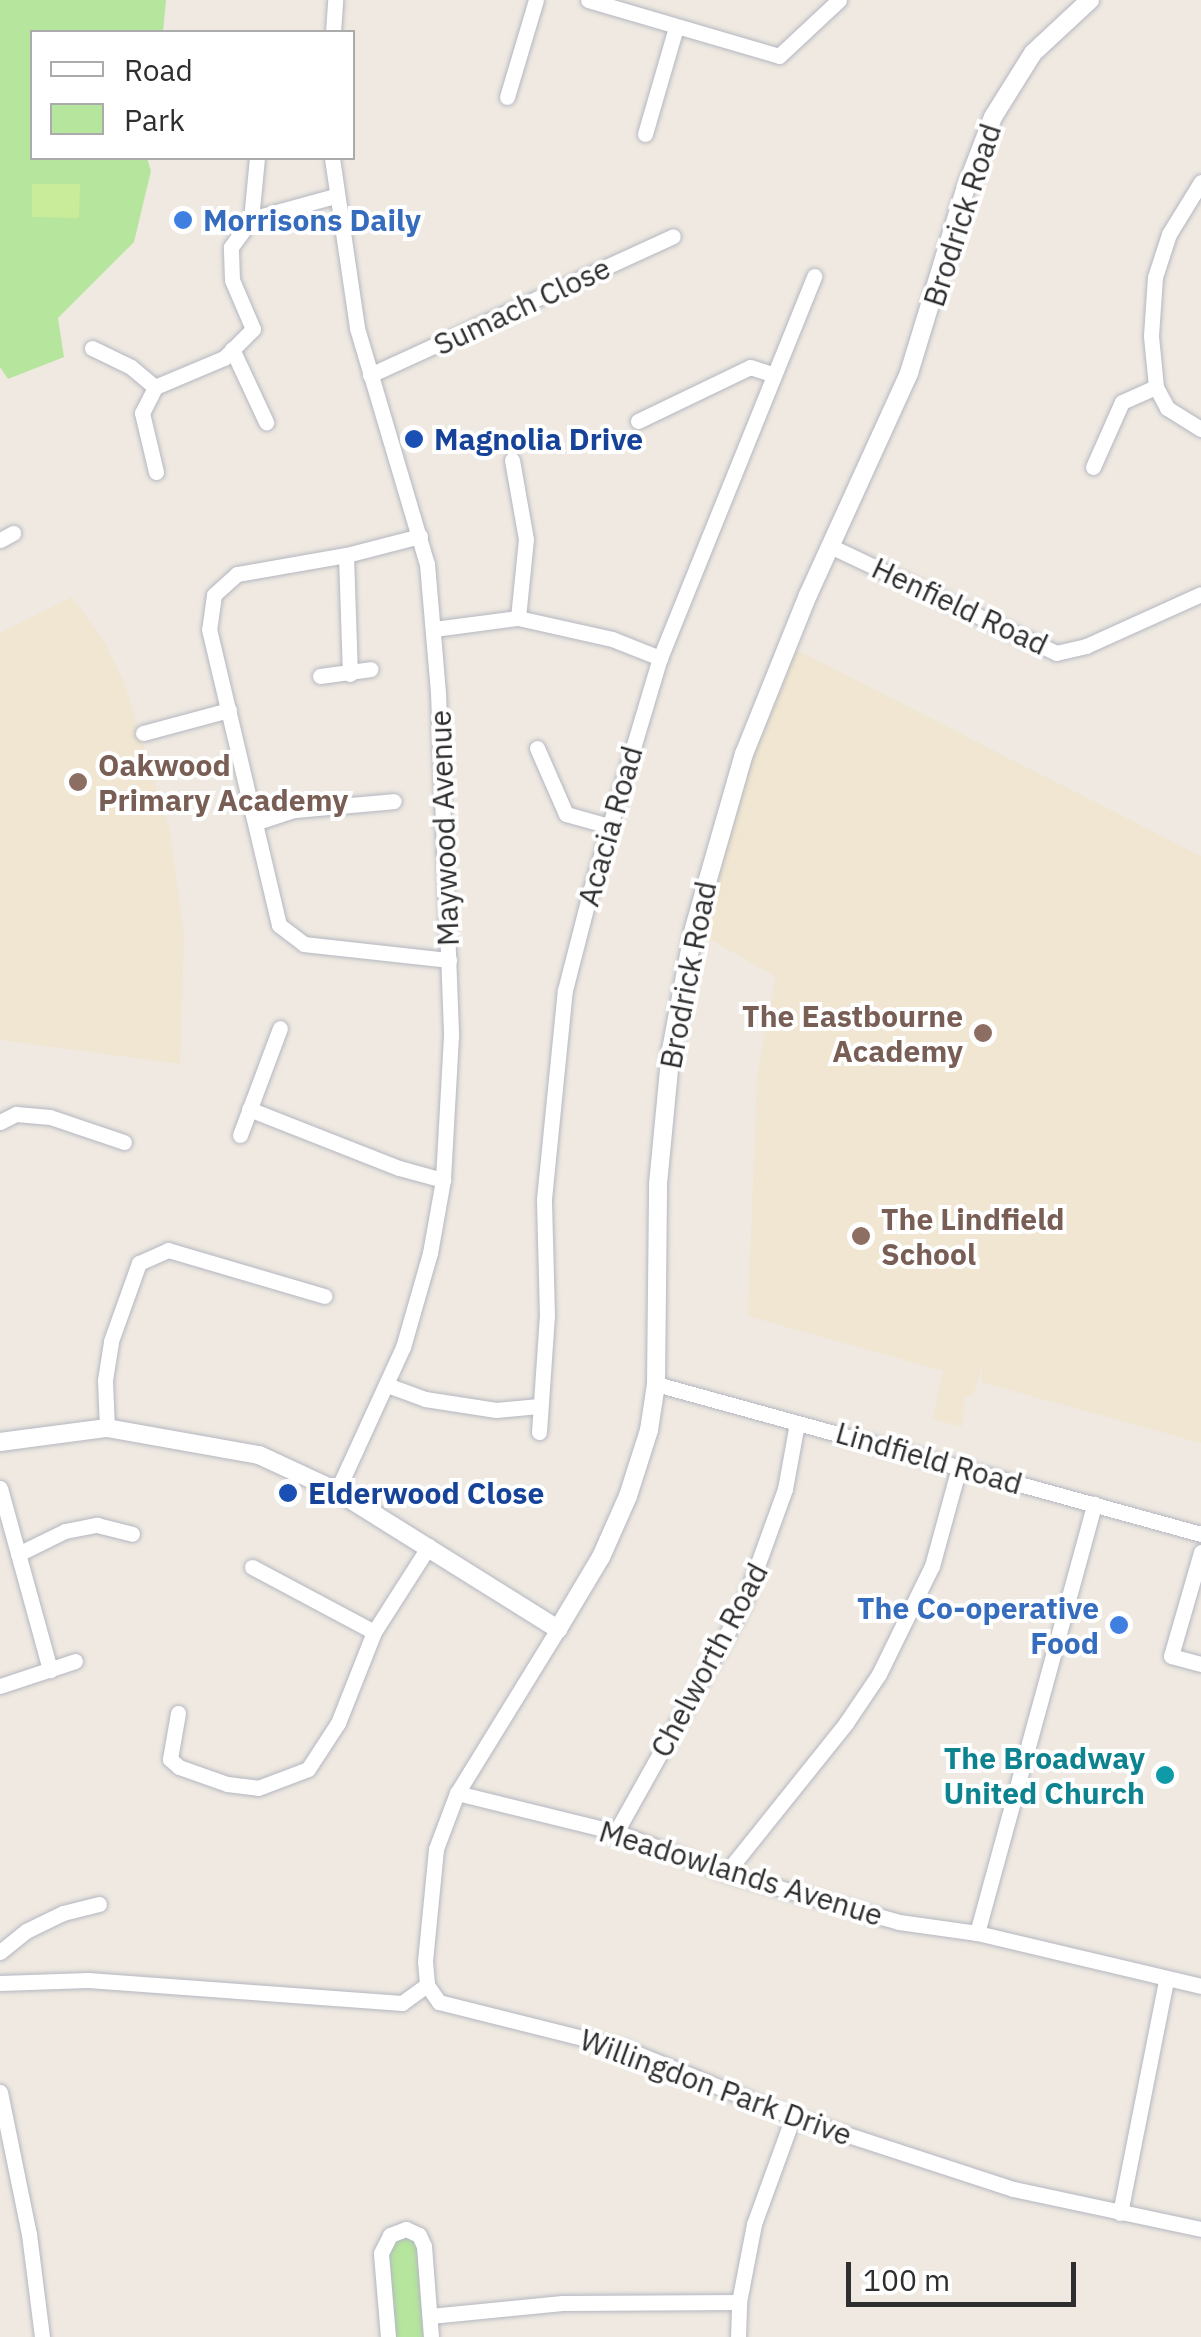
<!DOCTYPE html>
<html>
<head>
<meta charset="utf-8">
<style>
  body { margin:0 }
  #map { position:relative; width:1201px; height:2337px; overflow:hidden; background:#efe9e1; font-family:"IBM Plex Sans",sans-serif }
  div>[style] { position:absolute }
  .education>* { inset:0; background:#f0e6d1 }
  .green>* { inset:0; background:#b6e59e }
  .pitch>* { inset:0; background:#c9ec9a }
  .roads { filter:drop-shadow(0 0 2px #b4b7c1) drop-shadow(0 0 2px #b4b7c1) }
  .minor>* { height:15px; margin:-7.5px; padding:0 7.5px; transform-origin:7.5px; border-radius:7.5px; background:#fff }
  .tertiary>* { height:18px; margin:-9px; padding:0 9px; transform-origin:9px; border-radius:9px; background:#fff }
  .dots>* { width:28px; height:28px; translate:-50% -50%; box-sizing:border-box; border:5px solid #fff; border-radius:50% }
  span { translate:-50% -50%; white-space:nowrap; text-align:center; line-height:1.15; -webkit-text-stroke:8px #fff; paint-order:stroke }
  .street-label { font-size:30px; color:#2e2e2e }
  .shop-label { font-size:30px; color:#366cbe; font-weight:700 }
  .left { translate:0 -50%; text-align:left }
  .right { translate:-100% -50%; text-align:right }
  .transit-label { font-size:30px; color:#164399; font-weight:700 }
  .education-label { font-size:30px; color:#785e54; font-weight:700 }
  .culture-label { font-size:30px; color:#0d838f; font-weight:700 }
  .legend { position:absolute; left:30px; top:30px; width:325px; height:130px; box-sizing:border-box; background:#fff; border:2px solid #ababab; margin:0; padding:12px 18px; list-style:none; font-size:30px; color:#2e2e2e }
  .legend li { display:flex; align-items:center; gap:20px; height:50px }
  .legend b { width:50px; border:2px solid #ababab }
  .scale { position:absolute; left:846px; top:2262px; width:230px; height:45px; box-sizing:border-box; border:5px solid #2e2e2e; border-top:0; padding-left:12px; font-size:30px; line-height:35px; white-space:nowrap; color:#2e2e2e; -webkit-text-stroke:8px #fff; paint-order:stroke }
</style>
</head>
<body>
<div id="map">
  <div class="education">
    <i style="clip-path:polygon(72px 597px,104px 641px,124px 682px,170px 831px,184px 937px,180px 1064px,0 1040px,0 633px)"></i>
    <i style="clip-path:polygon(787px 645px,1201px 856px,1201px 1443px,981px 1382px,982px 1365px,973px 1396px,965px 1397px,962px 1427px,933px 1419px,943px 1371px,748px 1316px,757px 1076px,776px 977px,713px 941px,696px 942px)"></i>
  </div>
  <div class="green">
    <i style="clip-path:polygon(0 0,166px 0,163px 32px,32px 32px,32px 158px,147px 158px,151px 171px,134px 242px,58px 318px,64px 357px,8px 379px,0 367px)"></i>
    <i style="clip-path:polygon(390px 2235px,419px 2235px,431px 2337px,388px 2337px,381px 2253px)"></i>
  </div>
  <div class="pitch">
    <i style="clip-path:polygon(32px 184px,80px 184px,79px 218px,32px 217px)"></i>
  </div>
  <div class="roads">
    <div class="minor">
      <i style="left:588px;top:0;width:199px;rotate:16.3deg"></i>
      <i style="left:779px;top:56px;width:82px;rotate:-43deg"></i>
      <i style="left:333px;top:32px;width:32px;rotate:-86deg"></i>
      <i style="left:507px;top:97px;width:101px;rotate:-73.4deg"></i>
      <i style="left:645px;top:134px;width:111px;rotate:-73.8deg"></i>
      <i style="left:332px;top:158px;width:172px;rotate:81.6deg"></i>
      <i style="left:357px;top:328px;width:246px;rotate:73.5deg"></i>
      <i style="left:427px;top:564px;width:129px;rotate:85.1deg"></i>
      <i style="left:438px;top:693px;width:343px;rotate:87.8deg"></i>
      <i style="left:451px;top:1036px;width:144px;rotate:93.2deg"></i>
      <i style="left:443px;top:1180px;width:74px;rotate:100.1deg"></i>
      <i style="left:430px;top:1253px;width:98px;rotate:106deg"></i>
      <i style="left:403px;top:1347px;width:158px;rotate:114.6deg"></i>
      <i style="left:1201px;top:182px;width:61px;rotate:121.6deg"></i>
      <i style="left:1169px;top:234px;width:45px;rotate:108deg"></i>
      <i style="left:1155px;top:277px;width:59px;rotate:93.9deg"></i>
      <i style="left:1151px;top:336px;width:51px;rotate:84.4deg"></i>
      <i style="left:1156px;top:387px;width:24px;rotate:62deg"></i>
      <i style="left:1167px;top:408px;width:40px;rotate:32deg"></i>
      <i style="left:251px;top:219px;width:61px;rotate:-84.4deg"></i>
      <i style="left:92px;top:348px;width:43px;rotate:26deg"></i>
      <i style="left:131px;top:367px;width:31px;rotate:40deg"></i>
      <i style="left:232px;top:349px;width:81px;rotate:65deg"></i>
      <i style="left:370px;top:375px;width:333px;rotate:-24.6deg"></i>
      <i style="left:638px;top:421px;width:124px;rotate:-25.7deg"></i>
      <i style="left:750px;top:367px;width:25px;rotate:18deg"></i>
      <i style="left:512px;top:460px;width:80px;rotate:80deg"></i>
      <i style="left:526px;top:539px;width:79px;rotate:95.8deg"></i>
      <i style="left:1093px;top:467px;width:71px;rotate:-66deg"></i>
      <i style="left:1122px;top:402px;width:37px;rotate:-24deg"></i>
      <i style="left:156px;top:472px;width:61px;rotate:-103.3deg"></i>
      <i style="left:142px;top:413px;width:29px;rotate:-63deg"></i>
      <i style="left:155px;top:387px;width:75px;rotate:-22.8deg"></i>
      <i style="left:224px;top:358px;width:41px;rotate:-45deg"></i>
      <i style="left:253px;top:329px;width:53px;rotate:-113.2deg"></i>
      <i style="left:232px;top:280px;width:33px;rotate:-92deg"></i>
      <i style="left:231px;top:247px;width:34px;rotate:-54deg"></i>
      <i style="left:251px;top:219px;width:87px;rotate:-15.3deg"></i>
      <i style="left:420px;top:536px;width:76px;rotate:165.6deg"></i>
      <i style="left:346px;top:555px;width:111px;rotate:170.1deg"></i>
      <i style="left:237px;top:574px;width:31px;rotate:138deg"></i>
      <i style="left:214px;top:595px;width:34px;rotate:98deg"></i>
      <i style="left:209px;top:629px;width:304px;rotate:76.7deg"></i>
      <i style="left:279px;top:925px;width:31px;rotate:37deg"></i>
      <i style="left:304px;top:944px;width:146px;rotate:6.3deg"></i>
      <i style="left:0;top:540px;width:15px;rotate:-28deg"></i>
      <i style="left:830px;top:546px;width:250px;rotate:25.3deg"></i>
      <i style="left:1056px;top:653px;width:31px;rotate:-13deg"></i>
      <i style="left:1086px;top:646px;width:126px;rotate:-24.3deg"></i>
      <i style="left:346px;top:555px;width:119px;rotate:88.1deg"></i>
      <i style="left:434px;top:629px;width:85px;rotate:-7.5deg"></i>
      <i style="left:518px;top:618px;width:96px;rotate:12.6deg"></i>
      <i style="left:612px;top:639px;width:52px;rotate:21.6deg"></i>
      <i style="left:320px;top:676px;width:51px;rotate:-7.8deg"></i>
      <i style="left:143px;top:733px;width:89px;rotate:-15deg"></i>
      <i style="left:537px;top:748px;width:72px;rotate:66.3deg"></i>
      <i style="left:566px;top:814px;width:45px;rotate:15.6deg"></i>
      <i style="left:257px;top:822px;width:39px;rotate:-18deg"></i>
      <i style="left:294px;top:810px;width:100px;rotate:-5.1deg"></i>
      <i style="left:249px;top:1109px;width:161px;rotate:21.5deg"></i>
      <i style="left:399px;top:1168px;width:46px;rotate:15.3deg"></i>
      <i style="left:0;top:1122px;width:18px;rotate:-27deg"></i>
      <i style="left:16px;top:1114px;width:34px;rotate:5deg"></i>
      <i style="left:50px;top:1117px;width:78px;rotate:18.7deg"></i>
      <i style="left:240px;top:1135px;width:114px;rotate:-69.5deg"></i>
      <i style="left:656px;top:1384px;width:565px;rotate:15.39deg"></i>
      <i style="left:387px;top:1385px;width:40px;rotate:20.2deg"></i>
      <i style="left:425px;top:1399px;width:72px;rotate:8.8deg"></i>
      <i style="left:496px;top:1410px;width:43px;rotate:-5.3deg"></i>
      <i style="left:107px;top:1428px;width:48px;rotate:-92.4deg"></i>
      <i style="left:105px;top:1380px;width:39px;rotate:-81deg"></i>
      <i style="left:111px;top:1341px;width:83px;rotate:-70.3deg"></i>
      <i style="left:139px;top:1263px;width:32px;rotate:-24deg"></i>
      <i style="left:168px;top:1250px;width:163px;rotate:16.4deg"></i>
      <i style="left:539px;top:1432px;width:116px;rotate:-86.1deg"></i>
      <i style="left:547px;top:1316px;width:117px;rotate:-91.5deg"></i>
      <i style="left:544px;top:1199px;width:210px;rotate:-84.3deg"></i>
      <i style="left:565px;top:990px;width:104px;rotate:-75.6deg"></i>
      <i style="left:591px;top:889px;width:241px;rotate:-73.4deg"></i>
      <i style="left:660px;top:658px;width:412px;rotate:-68deg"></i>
      <i style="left:0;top:1488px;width:189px;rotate:74.6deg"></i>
      <i style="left:1201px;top:1552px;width:108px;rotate:106.1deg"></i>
      <i style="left:1171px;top:1656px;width:31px;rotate:15deg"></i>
      <i style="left:18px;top:1554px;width:52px;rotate:-26.1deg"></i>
      <i style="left:65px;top:1531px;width:33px;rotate:-11deg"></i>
      <i style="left:97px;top:1525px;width:36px;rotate:14deg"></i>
      <i style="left:252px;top:1567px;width:138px;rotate:28deg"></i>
      <i style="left:558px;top:1629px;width:193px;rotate:121.6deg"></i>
      <i style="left:457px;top:1793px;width:60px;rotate:110.6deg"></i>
      <i style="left:436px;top:1849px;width:113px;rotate:95.6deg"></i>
      <i style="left:425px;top:1961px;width:24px;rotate:85deg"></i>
      <i style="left:427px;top:1985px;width:21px;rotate:55deg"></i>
      <i style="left:439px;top:2002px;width:193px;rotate:14.1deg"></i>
      <i style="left:626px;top:2049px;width:180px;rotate:22.2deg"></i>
      <i style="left:793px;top:2117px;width:231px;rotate:18.1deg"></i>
      <i style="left:1013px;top:2189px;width:192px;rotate:12deg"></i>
      <i style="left:0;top:1686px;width:79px;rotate:-18.4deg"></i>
      <i style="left:178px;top:1713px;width:47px;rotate:99.9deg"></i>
      <i style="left:170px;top:1759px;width:12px;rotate:42deg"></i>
      <i style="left:179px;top:1767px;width:51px;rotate:19.5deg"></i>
      <i style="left:227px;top:1784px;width:31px;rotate:7deg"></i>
      <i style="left:258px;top:1788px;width:53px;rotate:-20.8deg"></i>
      <i style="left:308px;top:1769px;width:55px;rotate:-56.9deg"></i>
      <i style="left:338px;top:1723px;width:98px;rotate:-68.4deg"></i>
      <i style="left:374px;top:1632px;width:102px;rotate:-57.4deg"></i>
      <i style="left:457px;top:1793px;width:164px;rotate:13.8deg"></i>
      <i style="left:616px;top:1832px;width:117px;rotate:20.4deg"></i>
      <i style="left:726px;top:1873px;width:180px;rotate:15.8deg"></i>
      <i style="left:899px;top:1922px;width:79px;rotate:8deg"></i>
      <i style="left:977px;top:1933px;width:230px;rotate:13.3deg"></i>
      <i style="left:616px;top:1832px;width:260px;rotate:-60.8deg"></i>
      <i style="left:743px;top:1605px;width:123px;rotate:-70.1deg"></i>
      <i style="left:785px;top:1489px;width:67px;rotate:-79.7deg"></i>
      <i style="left:726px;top:1873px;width:192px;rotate:-51.3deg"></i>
      <i style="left:846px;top:1723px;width:59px;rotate:-56deg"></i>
      <i style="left:879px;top:1674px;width:120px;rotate:-63.9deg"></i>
      <i style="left:932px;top:1566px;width:103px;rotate:-74.7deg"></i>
      <i style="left:977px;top:1933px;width:445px;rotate:-74.7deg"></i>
      <i style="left:0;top:1952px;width:33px;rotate:-39deg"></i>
      <i style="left:26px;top:1931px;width:41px;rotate:-25.9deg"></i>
      <i style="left:63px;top:1913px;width:37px;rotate:-14deg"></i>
      <i style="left:0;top:1983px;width:88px;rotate:-2deg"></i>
      <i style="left:88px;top:1980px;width:315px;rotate:4.2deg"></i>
      <i style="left:402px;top:2003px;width:31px;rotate:-36deg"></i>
      <i style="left:0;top:2092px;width:145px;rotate:78.5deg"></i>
      <i style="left:29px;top:2234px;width:104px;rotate:82.8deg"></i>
      <i style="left:1120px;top:2213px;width:237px;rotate:-78.8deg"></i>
      <i style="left:430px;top:2316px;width:133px;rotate:-5.6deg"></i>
      <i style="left:562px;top:2303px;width:177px;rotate:-0.3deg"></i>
      <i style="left:388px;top:2337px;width:84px;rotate:-94.8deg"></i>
      <i style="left:381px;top:2253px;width:20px;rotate:-63deg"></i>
      <i style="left:390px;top:2235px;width:17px;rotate:-21deg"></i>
      <i style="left:406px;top:2229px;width:14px;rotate:25deg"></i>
      <i style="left:419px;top:2235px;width:12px;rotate:66deg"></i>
      <i style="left:424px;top:2246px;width:91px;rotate:85.6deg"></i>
      <i style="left:738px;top:2337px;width:35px;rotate:-88deg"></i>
      <i style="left:739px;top:2302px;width:79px;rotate:-79.1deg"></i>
      <i style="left:754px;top:2224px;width:114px;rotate:-70deg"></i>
    </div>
    <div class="tertiary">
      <i style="left:0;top:1442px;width:108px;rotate:-7.5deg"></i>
      <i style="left:107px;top:1428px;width:154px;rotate:10.1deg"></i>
      <i style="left:259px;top:1455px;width:86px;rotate:24.8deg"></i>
      <i style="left:337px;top:1491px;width:261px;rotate:32deg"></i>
      <i style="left:558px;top:1629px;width:84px;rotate:-59.2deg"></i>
      <i style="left:601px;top:1557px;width:67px;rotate:-66.1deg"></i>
      <i style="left:628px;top:1496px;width:69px;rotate:-72.3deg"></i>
      <i style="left:649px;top:1430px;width:47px;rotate:-81.3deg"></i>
      <i style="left:656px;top:1384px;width:200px;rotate:-89.4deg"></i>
      <i style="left:658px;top:1184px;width:135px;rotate:-84.5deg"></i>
      <i style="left:671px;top:1050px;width:124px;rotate:-79.3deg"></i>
      <i style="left:694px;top:928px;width:181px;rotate:-74deg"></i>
      <i style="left:744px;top:754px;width:171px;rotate:-68.1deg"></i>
      <i style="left:808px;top:595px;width:244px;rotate:-65.5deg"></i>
      <i style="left:909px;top:373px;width:188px;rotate:-73deg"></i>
      <i style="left:964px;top:193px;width:81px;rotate:-69.1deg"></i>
      <i style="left:993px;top:117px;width:75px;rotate:-58deg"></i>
      <i style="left:1033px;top:53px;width:78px;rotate:-42.9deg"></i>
    </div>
  </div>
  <div class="dots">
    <i style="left:183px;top:220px;background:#3f7fe0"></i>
    <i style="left:414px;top:439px;background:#1a4fb4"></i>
    <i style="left:78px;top:782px;background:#8d6e63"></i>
    <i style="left:983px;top:1033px;background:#8d6e63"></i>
    <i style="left:861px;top:1236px;background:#8d6e63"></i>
    <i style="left:288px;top:1493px;background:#1a4fb4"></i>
    <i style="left:1119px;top:1625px;background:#3f7fe0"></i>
    <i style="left:1165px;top:1775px;background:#0f9aa8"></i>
  </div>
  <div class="street-label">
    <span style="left:962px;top:215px;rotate:-72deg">Brodrick Road</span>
    <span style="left:522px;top:306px;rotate:-25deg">Sumach Close</span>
    <span style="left:960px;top:606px;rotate:25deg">Henfield Road</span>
    <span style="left:610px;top:826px;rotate:-74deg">Acacia Road</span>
    <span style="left:444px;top:828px;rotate:-92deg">Maywood Avenue</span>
    <span style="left:688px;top:975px;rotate:-79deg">Brodrick Road</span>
    <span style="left:929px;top:1458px;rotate:16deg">Lindfield Road</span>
    <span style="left:709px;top:1660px;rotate:-62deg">Chelworth Road</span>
    <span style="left:741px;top:1873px;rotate:17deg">Meadowlands Avenue</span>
    <span style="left:716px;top:2087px;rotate:20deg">Willingdon Park Drive</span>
  </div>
  <div class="shop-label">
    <span class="left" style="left:203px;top:220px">Morrisons Daily</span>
    <span class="right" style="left:1099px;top:1625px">The Co-operative<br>Food</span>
  </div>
  <div class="transit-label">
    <span class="left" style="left:434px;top:439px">Magnolia Drive</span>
    <span class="left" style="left:308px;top:1493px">Elderwood Close</span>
  </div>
  <div class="education-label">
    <span class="left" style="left:98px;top:782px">Oakwood<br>Primary Academy</span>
    <span class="right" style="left:963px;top:1033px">The Eastbourne<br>Academy</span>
    <span class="left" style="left:881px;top:1236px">The Lindfield<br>School</span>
  </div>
  <div class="culture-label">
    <span class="right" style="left:1145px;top:1775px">The Broadway<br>United Church</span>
  </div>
  <ul class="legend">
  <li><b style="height:12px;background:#fff"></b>Road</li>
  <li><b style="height:28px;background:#b6e59e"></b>Park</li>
  </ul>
  <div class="scale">100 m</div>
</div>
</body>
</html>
